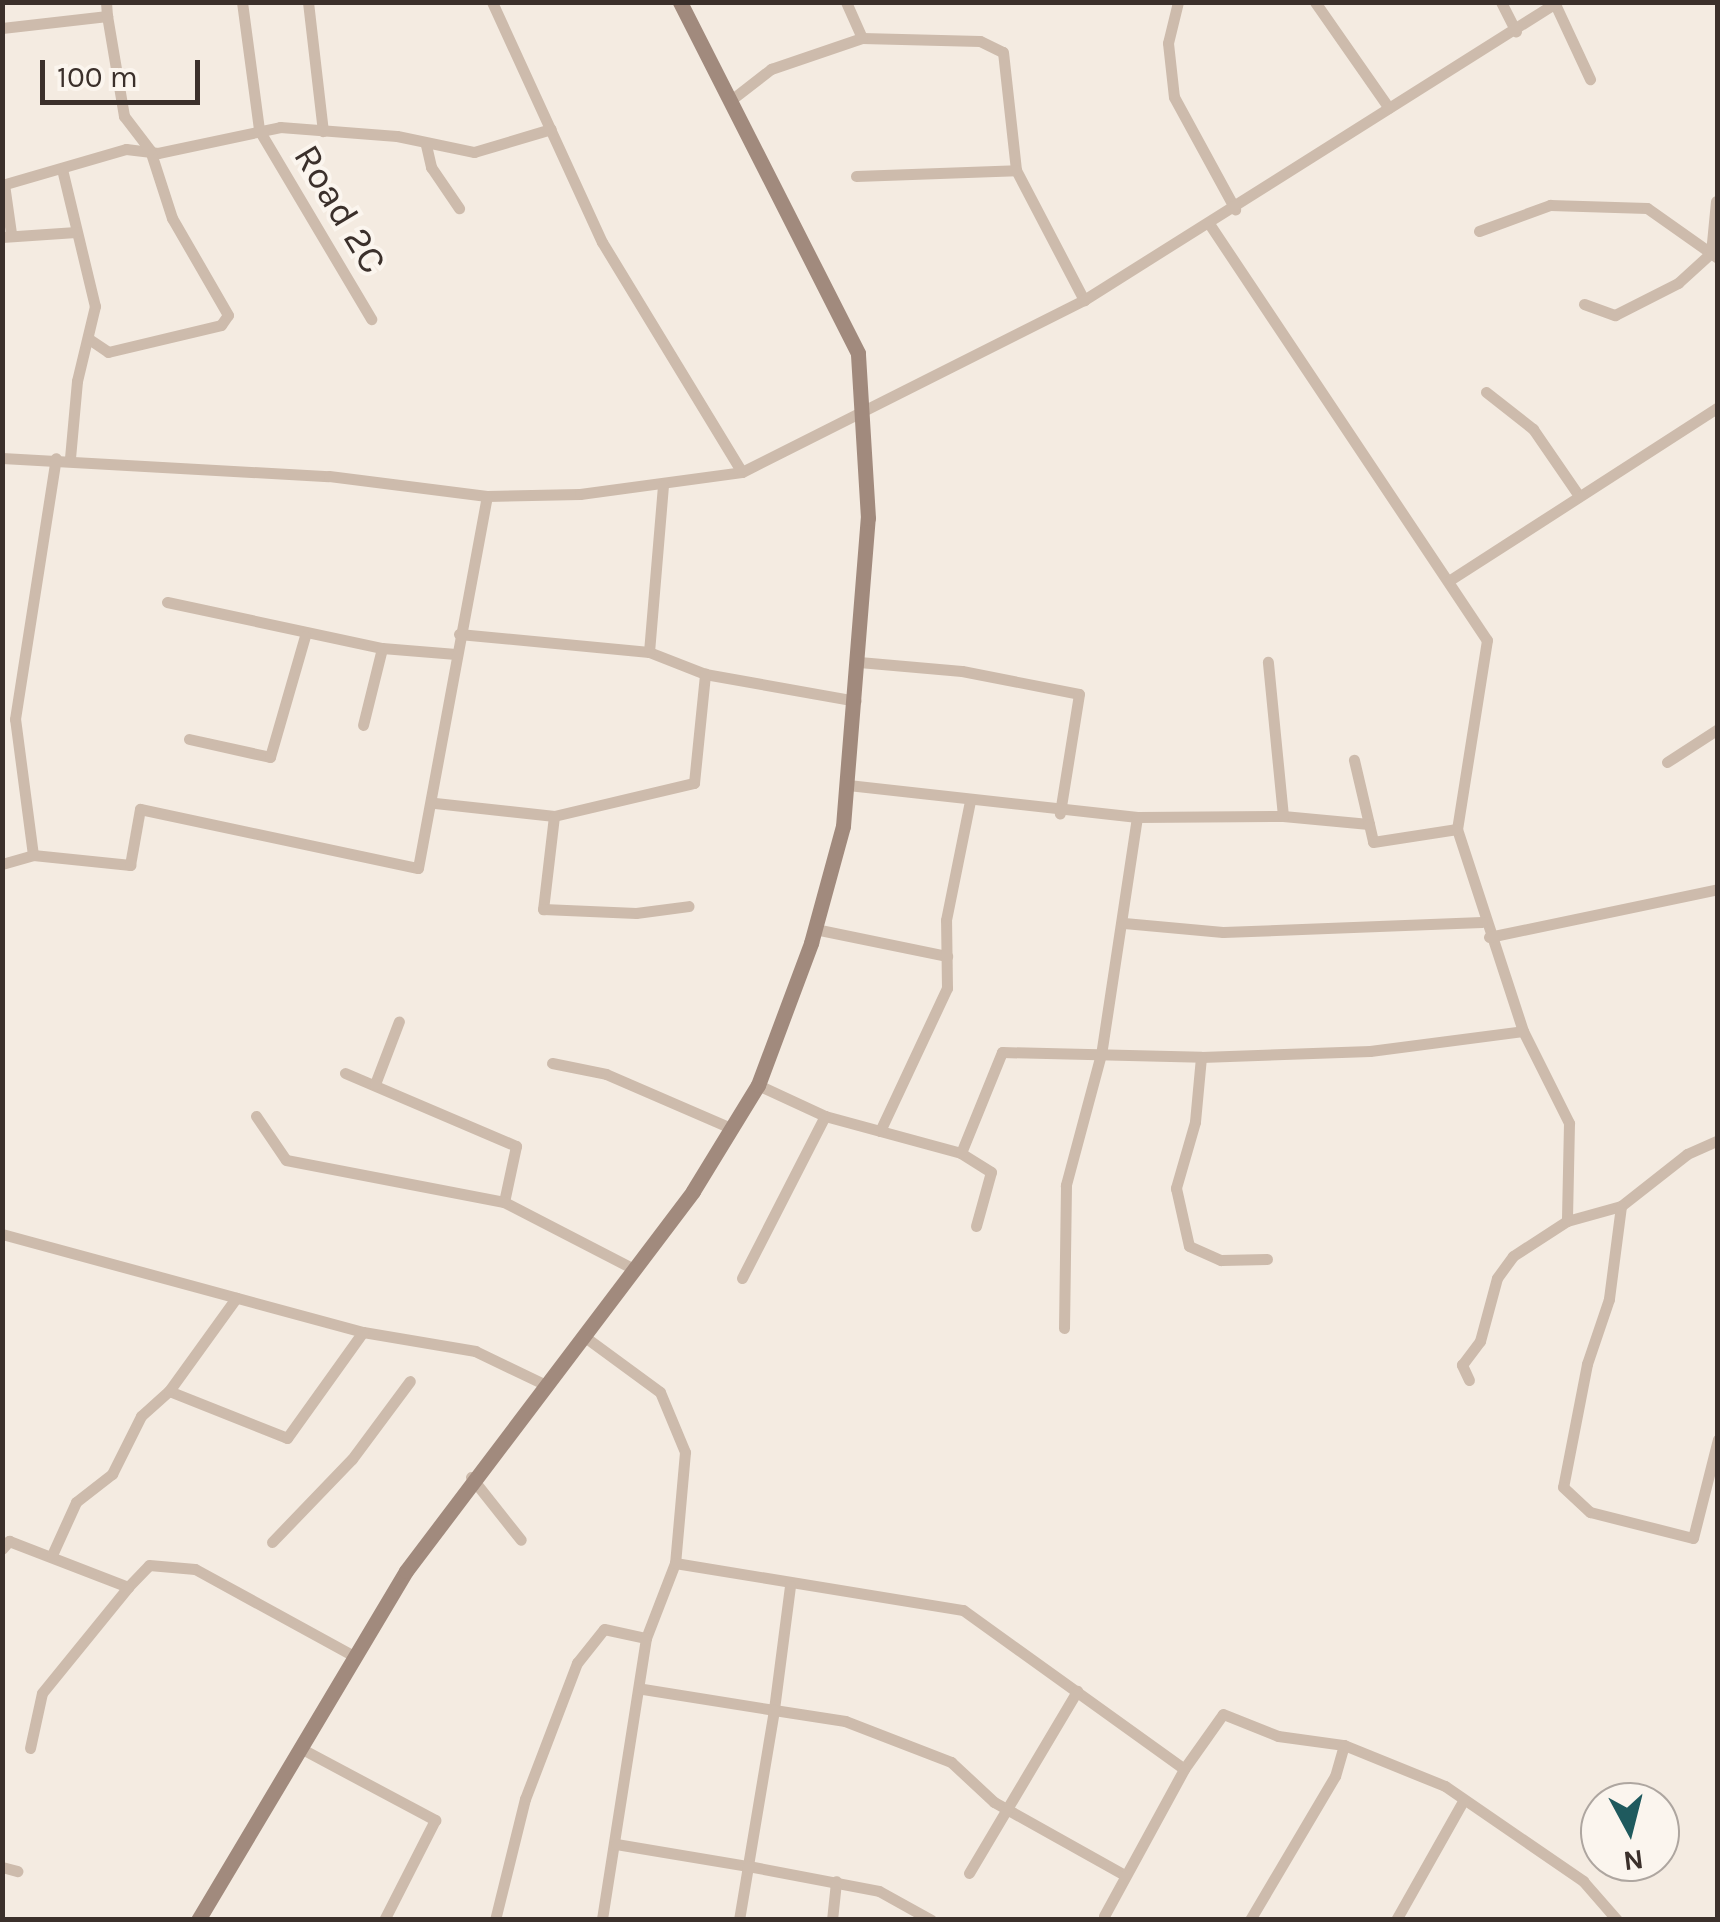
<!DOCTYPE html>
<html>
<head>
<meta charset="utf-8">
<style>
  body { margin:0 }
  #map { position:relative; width:1720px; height:1922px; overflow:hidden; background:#f4ebe1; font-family:Karla,sans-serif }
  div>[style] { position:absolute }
  .street>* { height:11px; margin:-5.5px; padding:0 5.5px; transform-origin:5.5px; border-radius:5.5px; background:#cdbbac }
  .secondary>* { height:15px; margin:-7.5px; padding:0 7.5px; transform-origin:7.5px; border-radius:7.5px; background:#a18a7d }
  span { translate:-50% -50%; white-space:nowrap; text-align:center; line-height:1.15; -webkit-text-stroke:8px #fbf5ee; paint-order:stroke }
  .street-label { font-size:38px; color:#3b302b }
  .frame { position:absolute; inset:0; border:5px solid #3b302b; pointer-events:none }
  .north { position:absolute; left:1580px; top:1782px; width:100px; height:100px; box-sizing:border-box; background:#fbf5ee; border:2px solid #aea6a0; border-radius:50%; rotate:173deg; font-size:28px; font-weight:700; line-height:40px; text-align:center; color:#3b302b }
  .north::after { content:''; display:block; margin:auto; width:35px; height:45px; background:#1f5a5e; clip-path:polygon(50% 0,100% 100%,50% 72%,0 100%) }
  .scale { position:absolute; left:40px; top:60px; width:160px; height:45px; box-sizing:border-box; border:5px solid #3b302b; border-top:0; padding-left:12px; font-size:30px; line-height:35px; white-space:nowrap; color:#3b302b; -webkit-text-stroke:8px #fbf5ee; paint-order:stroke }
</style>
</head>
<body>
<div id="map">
  <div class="street">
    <i style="left:242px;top:2px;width:129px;rotate:82.4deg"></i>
    <i style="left:259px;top:130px;width:220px;rotate:59.3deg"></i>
    <i style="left:308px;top:2px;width:130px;rotate:83.4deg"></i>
    <i style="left:492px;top:2px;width:264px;rotate:65.4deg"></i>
    <i style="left:602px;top:242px;width:269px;rotate:58.7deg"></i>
    <i style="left:846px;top:2px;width:39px;rotate:66deg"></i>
    <i style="left:862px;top:38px;width:118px;rotate:1.5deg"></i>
    <i style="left:980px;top:41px;width:25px;rotate:26deg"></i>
    <i style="left:1003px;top:52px;width:119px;rotate:83.7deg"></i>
    <i style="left:1016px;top:170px;width:147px;rotate:62.4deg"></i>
    <i style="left:1178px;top:2px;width:42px;rotate:103.7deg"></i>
    <i style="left:1168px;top:43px;width:54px;rotate:83.7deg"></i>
    <i style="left:1174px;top:97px;width:128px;rotate:61.4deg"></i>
    <i style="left:1315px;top:2px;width:129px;rotate:55.1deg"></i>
    <i style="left:1501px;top:2px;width:33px;rotate:63deg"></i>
    <i style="left:1555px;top:4px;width:83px;rotate:65deg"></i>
    <i style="left:2px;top:28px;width:106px;rotate:-6.5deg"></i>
    <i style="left:107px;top:16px;width:14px;rotate:-94deg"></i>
    <i style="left:731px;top:100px;width:51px;rotate:-37.8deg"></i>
    <i style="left:771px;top:69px;width:96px;rotate:-18.8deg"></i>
    <i style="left:426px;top:145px;width:23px;rotate:77deg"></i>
    <i style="left:431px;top:167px;width:50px;rotate:55.7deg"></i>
    <i style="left:62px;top:169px;width:141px;rotate:76.5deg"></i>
    <i style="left:95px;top:306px;width:77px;rotate:103.5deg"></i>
    <i style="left:77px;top:381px;width:77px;rotate:95.2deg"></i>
    <i style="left:856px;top:176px;width:160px;rotate:-2.1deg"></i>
    <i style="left:4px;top:184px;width:49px;rotate:81.9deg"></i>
    <i style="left:2px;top:185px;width:129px;rotate:-16.2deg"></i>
    <i style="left:126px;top:149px;width:32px;rotate:7deg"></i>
    <i style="left:158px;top:153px;width:125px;rotate:-12deg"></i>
    <i style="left:280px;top:127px;width:117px;rotate:4.4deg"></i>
    <i style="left:397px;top:136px;width:79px;rotate:11.7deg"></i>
    <i style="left:474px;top:152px;width:80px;rotate:-16.6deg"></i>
    <i style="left:1210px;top:225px;width:499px;rotate:56.3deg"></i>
    <i style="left:1487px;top:640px;width:191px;rotate:99deg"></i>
    <i style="left:1457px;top:829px;width:213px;rotate:71.9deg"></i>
    <i style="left:1523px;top:1031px;width:103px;rotate:63.4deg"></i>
    <i style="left:1569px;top:1123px;width:98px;rotate:91.2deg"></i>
    <i style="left:1567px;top:1221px;width:56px;rotate:-15.5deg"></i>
    <i style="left:1621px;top:1206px;width:84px;rotate:-38.2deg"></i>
    <i style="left:1687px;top:1154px;width:34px;rotate:-24deg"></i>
    <i style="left:1479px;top:231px;width:76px;rotate:-20.1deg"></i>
    <i style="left:1550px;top:205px;width:97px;rotate:1.8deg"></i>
    <i style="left:1647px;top:208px;width:87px;rotate:35.2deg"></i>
    <i style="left:2px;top:237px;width:74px;rotate:-3.9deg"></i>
    <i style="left:1584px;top:304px;width:33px;rotate:20deg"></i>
    <i style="left:1615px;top:315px;width:71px;rotate:-26.9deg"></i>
    <i style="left:1678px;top:283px;width:45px;rotate:-42.3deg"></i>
    <i style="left:1711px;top:253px;width:52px;rotate:-84.5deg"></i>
    <i style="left:89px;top:339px;width:23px;rotate:34deg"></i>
    <i style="left:108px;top:352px;width:116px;rotate:-13.4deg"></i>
    <i style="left:221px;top:325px;width:12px;rotate:-55deg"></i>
    <i style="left:228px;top:315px;width:112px;rotate:-120deg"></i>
    <i style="left:172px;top:218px;width:71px;rotate:-107.9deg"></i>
    <i style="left:150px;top:150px;width:43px;rotate:-127.4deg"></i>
    <i style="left:124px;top:116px;width:101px;rotate:-99.6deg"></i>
    <i style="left:1486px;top:392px;width:60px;rotate:38.2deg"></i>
    <i style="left:1533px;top:429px;width:81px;rotate:55.5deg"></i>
    <i style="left:2px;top:458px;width:327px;rotate:3.2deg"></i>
    <i style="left:329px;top:476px;width:159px;rotate:7.2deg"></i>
    <i style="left:487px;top:496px;width:93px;rotate:-1.2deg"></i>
    <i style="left:580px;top:494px;width:163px;rotate:-7.7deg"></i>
    <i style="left:742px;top:472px;width:383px;rotate:-26.7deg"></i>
    <i style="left:1084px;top:300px;width:559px;rotate:-32.21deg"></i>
    <i style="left:1450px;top:580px;width:319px;rotate:-32.8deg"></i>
    <i style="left:167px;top:602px;width:220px;rotate:12.1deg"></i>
    <i style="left:459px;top:634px;width:191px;rotate:5.4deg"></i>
    <i style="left:649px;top:652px;width:60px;rotate:21.4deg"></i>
    <i style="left:705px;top:674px;width:153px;rotate:10.1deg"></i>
    <i style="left:649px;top:652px;width:167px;rotate:-85.2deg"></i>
    <i style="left:859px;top:662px;width:103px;rotate:5deg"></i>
    <i style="left:962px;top:671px;width:119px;rotate:11.1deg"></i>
    <i style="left:1079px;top:694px;width:121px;rotate:99.1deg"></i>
    <i style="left:363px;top:725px;width:79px;rotate:-76.1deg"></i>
    <i style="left:382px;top:648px;width:74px;rotate:4.6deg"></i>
    <i style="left:189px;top:739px;width:83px;rotate:12.5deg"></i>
    <i style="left:270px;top:757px;width:126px;rotate:-73.9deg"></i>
    <i style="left:1667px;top:762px;width:61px;rotate:-32.9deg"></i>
    <i style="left:848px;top:785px;width:291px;rotate:6.3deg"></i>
    <i style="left:1137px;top:817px;width:240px;rotate:98.6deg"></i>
    <i style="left:1101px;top:1054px;width:136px;rotate:105deg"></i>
    <i style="left:1066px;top:1185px;width:143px;rotate:90.8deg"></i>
    <i style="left:435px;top:803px;width:120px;rotate:6.2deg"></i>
    <i style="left:554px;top:816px;width:144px;rotate:-13.3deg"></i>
    <i style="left:694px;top:783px;width:110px;rotate:-84.2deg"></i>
    <i style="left:554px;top:816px;width:94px;rotate:96.7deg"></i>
    <i style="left:543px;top:909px;width:93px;rotate:2.5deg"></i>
    <i style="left:636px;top:913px;width:53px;rotate:-7.5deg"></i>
    <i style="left:1283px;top:816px;width:86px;rotate:5.3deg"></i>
    <i style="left:1369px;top:824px;width:66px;rotate:-103.2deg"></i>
    <i style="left:1137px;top:817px;width:146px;rotate:-0.4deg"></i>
    <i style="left:1283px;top:816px;width:155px;rotate:-95.6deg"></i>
    <i style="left:1369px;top:824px;width:18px;rotate:77deg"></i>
    <i style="left:1373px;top:842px;width:85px;rotate:-8.8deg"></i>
    <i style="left:33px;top:855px;width:137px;rotate:-97.5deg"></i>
    <i style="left:15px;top:719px;width:264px;rotate:-81.1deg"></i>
    <i style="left:2px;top:864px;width:32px;rotate:-16deg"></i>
    <i style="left:33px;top:855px;width:98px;rotate:5.9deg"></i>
    <i style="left:130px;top:865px;width:57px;rotate:-79.9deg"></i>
    <i style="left:140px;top:809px;width:284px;rotate:12deg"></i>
    <i style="left:418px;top:868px;width:378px;rotate:-79.5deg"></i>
    <i style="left:1124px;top:923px;width:99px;rotate:5.2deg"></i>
    <i style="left:1223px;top:932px;width:259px;rotate:-2.2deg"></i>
    <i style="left:815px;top:929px;width:135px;rotate:11.6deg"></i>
    <i style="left:1489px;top:937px;width:234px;rotate:-11.8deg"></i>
    <i style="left:1201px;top:1057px;width:169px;rotate:-2deg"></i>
    <i style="left:1370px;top:1051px;width:154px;rotate:-7.4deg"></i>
    <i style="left:552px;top:1063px;width:55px;rotate:11.5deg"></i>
    <i style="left:606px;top:1074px;width:136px;rotate:23.4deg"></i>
    <i style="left:345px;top:1073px;width:186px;rotate:23.1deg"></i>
    <i style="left:516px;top:1146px;width:57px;rotate:102.1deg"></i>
    <i style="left:504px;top:1202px;width:142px;rotate:27.3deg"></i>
    <i style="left:375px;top:1084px;width:67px;rotate:-69.1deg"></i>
    <i style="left:256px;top:1116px;width:53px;rotate:55.7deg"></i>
    <i style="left:286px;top:1160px;width:222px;rotate:10.9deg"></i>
    <i style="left:825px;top:1116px;width:141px;rotate:15.2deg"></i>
    <i style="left:880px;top:1131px;width:158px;rotate:-64.9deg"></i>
    <i style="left:947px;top:988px;width:68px;rotate:-90.8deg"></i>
    <i style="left:946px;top:920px;width:121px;rotate:-78.6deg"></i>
    <i style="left:1621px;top:1206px;width:94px;rotate:97.4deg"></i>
    <i style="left:1609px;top:1299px;width:69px;rotate:108.7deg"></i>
    <i style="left:1587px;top:1364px;width:125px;rotate:101deg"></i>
    <i style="left:1563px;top:1487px;width:37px;rotate:43deg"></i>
    <i style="left:1590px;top:1512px;width:106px;rotate:14.2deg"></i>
    <i style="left:1693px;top:1538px;width:102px;rotate:-75.8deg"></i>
    <i style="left:976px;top:1226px;width:56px;rotate:-74.5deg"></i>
    <i style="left:991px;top:1172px;width:36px;rotate:-148deg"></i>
    <i style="left:961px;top:1153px;width:109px;rotate:-67.9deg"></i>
    <i style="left:1002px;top:1052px;width:199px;rotate:1.4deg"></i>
    <i style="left:1201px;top:1057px;width:65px;rotate:95.3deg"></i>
    <i style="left:1195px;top:1122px;width:69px;rotate:106.1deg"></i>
    <i style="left:1176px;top:1188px;width:59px;rotate:77.4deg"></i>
    <i style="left:1189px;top:1246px;width:35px;rotate:24deg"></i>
    <i style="left:1221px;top:1260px;width:46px;rotate:-1.2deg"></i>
    <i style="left:2px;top:1234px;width:374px;rotate:15.2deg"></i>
    <i style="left:363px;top:1332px;width:114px;rotate:9.6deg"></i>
    <i style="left:475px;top:1351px;width:76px;rotate:25.6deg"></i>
    <i style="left:742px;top:1278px;width:182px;rotate:-62.9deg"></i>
    <i style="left:825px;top:1116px;width:74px;rotate:-155.2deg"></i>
    <i style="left:585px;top:1337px;width:93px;rotate:36.3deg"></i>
    <i style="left:660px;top:1392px;width:65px;rotate:67.4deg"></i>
    <i style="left:685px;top:1452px;width:111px;rotate:95.1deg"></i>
    <i style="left:675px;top:1563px;width:80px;rotate:111.1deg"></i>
    <i style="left:646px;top:1638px;width:285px;rotate:98.9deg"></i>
    <i style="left:1469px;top:1380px;width:17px;rotate:-115deg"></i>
    <i style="left:1462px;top:1365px;width:30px;rotate:-53deg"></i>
    <i style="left:1480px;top:1341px;width:65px;rotate:-74.9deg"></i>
    <i style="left:1497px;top:1278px;width:27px;rotate:-54deg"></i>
    <i style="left:1513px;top:1256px;width:64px;rotate:-32.9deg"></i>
    <i style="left:169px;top:1391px;width:127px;rotate:21.7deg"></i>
    <i style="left:287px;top:1438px;width:130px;rotate:-54.4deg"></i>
    <i style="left:471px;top:1477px;width:80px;rotate:51.6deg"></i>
    <i style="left:272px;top:1542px;width:115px;rotate:-46.1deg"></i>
    <i style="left:352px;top:1459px;width:97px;rotate:-53.4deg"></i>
    <i style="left:2px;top:1549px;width:11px;rotate:-49deg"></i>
    <i style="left:9px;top:1541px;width:128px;rotate:21.1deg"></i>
    <i style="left:128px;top:1587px;width:30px;rotate:-46deg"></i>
    <i style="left:149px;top:1565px;width:46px;rotate:5deg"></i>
    <i style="left:195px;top:1569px;width:179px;rotate:28.7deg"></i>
    <i style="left:52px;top:1555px;width:58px;rotate:-65.6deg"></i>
    <i style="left:76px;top:1502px;width:46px;rotate:-37.9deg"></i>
    <i style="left:112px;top:1474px;width:65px;rotate:-63.4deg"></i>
    <i style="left:141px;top:1416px;width:38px;rotate:-42deg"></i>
    <i style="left:169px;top:1391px;width:115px;rotate:-54.2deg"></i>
    <i style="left:675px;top:1563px;width:292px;rotate:9.3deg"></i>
    <i style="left:963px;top:1610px;width:272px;rotate:35.7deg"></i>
    <i style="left:1184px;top:1769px;width:67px;rotate:-54.7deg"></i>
    <i style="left:1223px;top:1714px;width:59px;rotate:21.8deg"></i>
    <i style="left:1278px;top:1736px;width:67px;rotate:7.8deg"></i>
    <i style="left:1344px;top:1745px;width:32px;rotate:106deg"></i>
    <i style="left:1335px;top:1776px;width:167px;rotate:120.6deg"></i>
    <i style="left:790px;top:1586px;width:125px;rotate:97.4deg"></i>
    <i style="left:774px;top:1710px;width:72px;rotate:8.8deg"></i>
    <i style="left:845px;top:1721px;width:114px;rotate:21.1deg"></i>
    <i style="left:951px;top:1762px;width:59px;rotate:42.9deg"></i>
    <i style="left:994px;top:1802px;width:148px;rotate:29.2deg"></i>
    <i style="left:643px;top:1689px;width:133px;rotate:9.1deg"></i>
    <i style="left:774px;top:1710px;width:158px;rotate:99.5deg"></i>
    <i style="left:748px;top:1866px;width:133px;rotate:10.8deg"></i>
    <i style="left:879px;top:1891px;width:60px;rotate:29.1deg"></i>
    <i style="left:1344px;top:1745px;width:109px;rotate:22.1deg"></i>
    <i style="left:1445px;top:1786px;width:168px;rotate:34.5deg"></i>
    <i style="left:1583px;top:1881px;width:52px;rotate:48.9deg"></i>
    <i style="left:30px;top:1748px;width:56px;rotate:-77.7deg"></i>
    <i style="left:42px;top:1693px;width:136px;rotate:-50.9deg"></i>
    <i style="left:304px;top:1750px;width:149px;rotate:28.1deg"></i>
    <i style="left:435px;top:1820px;width:112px;rotate:117deg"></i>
    <i style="left:616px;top:1844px;width:134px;rotate:9.5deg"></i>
    <i style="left:748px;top:1866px;width:55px;rotate:99.5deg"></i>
    <i style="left:2px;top:1867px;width:16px;rotate:15deg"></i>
    <i style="left:969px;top:1873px;width:212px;rotate:-59.3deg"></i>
    <i style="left:1104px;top:1916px;width:167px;rotate:-61.4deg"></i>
    <i style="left:495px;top:1920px;width:125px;rotate:-76.1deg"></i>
    <i style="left:525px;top:1799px;width:146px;rotate:-69.1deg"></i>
    <i style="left:577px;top:1663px;width:43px;rotate:-51.5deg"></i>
    <i style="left:604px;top:1629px;width:43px;rotate:12.1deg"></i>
    <i style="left:832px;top:1920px;width:39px;rotate:-84deg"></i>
    <i style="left:1396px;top:1920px;width:137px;rotate:-60.6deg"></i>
  </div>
  <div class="secondary">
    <i style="left:198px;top:1920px;width:406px;rotate:-59.2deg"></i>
    <i style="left:406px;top:1571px;width:476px;rotate:-52.9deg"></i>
    <i style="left:693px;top:1191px;width:124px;rotate:-58.5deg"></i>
    <i style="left:758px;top:1085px;width:152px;rotate:-69.5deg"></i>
    <i style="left:811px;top:943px;width:121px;rotate:-74.7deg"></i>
    <i style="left:843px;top:826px;width:309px;rotate:-85.4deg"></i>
    <i style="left:868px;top:518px;width:165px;rotate:-93.5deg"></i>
    <i style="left:858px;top:353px;width:394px;rotate:-116.9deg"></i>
  </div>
  <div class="street-label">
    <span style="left:340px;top:209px;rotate:59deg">Road 2C</span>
  </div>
  <div class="frame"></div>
  <div class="north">N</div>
  <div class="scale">100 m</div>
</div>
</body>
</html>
